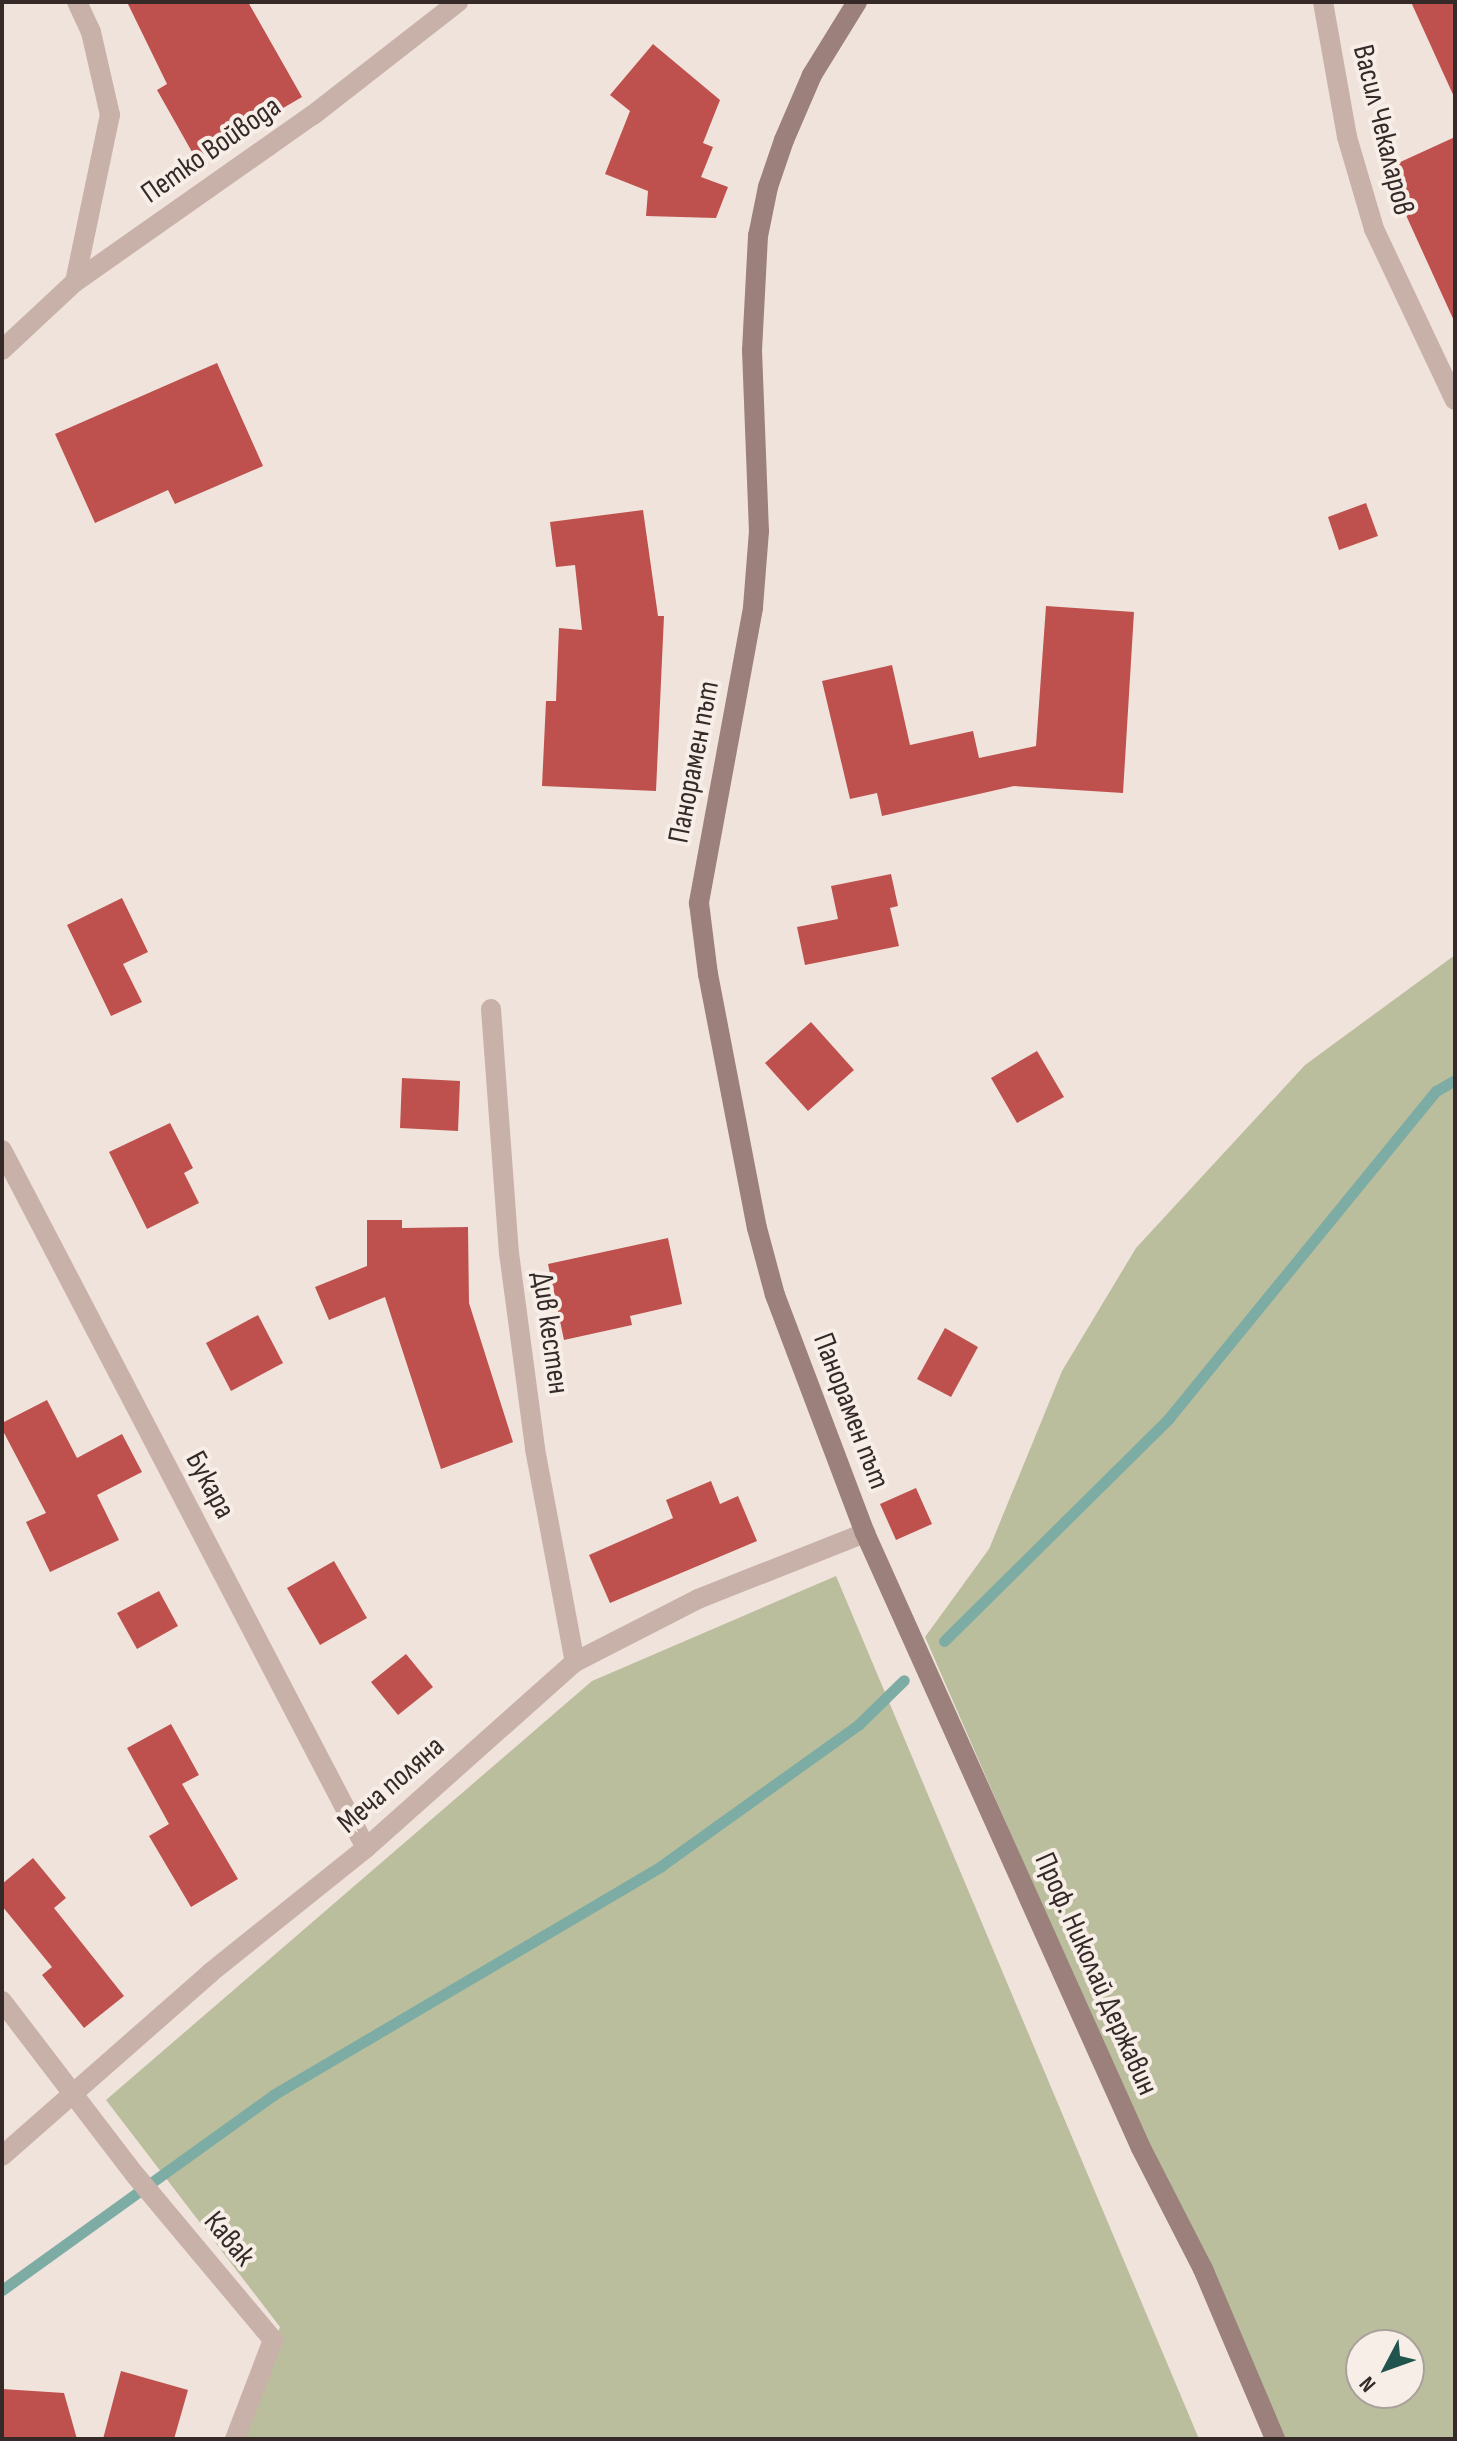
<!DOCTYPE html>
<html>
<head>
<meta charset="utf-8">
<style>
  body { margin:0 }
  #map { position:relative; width:1457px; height:2441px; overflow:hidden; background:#f0e3dc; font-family:"Sofia Sans Condensed",sans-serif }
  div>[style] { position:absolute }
  .green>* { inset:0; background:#babe9d }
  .stream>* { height:11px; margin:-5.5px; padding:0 5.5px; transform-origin:5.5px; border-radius:5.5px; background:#7daca4 }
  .building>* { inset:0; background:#be514d }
  .minor>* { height:20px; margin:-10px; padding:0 10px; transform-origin:10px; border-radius:10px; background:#c8b1a9 }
  .secondary>* { height:20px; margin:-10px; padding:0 10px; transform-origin:10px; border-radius:10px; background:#9b807b }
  span { translate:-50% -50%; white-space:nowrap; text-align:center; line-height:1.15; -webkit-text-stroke:8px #f8eee8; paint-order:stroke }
  .street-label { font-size:30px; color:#352a28 }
  .frame { position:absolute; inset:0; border:4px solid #352a28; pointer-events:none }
  .north { position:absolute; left:1345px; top:2329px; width:80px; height:80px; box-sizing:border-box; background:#f8eee8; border:2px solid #aaa09b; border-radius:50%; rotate:229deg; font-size:22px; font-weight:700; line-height:32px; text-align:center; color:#352a28 }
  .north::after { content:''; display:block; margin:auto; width:28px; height:36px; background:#21544d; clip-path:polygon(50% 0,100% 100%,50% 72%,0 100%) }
</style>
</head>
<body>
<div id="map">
  <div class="green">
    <i style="clip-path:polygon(evenodd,1455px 955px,1455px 2439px,1278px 2439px,1224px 2323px,925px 1637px,989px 1549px,1062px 1371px,1136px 1248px,1305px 1065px,1455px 955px,1361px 2345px,1409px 2345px,1409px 2393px,1361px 2393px,1361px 2345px)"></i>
    <i style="clip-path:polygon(836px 1576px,1199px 2439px,239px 2439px,280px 2327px,106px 2100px,592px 1681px)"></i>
  </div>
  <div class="stream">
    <i style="left:944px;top:1641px;width:317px;rotate:-44.7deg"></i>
    <i style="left:1169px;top:1418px;width:422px;rotate:-50.8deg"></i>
    <i style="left:1436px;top:1091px;width:22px;rotate:-30deg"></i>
    <i style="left:2px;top:2290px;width:334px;rotate:-35.7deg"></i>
    <i style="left:273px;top:2095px;width:451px;rotate:-30.5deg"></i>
    <i style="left:661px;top:1866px;width:242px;rotate:-35.6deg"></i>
    <i style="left:858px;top:1725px;width:64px;rotate:-44.4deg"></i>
  </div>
  <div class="building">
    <i style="clip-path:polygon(127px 2px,248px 2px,302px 97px,196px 159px,157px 90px,167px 84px)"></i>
    <i style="clip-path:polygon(1411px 2px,1455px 2px,1455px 99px)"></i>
    <i style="clip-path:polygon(653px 44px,720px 100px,703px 143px,713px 147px,701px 177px,728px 187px,716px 218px,646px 216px,648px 191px,605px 174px,630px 111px,610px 95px)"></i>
    <i style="clip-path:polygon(1455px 137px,1455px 323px,1385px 169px)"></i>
    <i style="clip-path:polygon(217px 363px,263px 466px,175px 504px,168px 490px,95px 523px,55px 434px)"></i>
    <i style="clip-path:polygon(1366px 503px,1378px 536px,1339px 550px,1328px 517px)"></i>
    <i style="clip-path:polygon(643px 510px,658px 616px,664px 616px,656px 791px,542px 786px,546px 701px,556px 701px,559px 628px,582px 630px,575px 565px,556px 567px,550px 522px)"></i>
    <i style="clip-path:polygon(1046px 606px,1134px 612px,1123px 793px,1014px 786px,882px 816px,877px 793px,850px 799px,822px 681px,892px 665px,910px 745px,973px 731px,979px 758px,1036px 746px)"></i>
    <i style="clip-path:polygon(891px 874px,898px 906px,890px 908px,899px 946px,805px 965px,797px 927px,838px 919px,831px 886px)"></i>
    <i style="clip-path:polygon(122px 898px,148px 952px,123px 964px,142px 1002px,111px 1016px,67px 925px)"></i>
    <i style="clip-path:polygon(811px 1022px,854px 1070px,808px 1111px,765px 1063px)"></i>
    <i style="clip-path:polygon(1037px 1051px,1064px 1097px,1017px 1123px,991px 1078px)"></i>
    <i style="clip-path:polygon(402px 1078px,460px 1081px,458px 1131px,400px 1128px)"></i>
    <i style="clip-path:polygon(170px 1123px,193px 1168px,184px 1173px,199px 1203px,147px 1229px,109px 1152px)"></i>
    <i style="clip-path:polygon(367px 1220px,402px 1220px,402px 1228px,468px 1227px,469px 1303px,513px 1442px,441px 1469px,385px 1297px,329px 1320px,315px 1287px,367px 1266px)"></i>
    <i style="clip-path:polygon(668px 1238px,682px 1304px,630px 1316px,632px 1325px,564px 1340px,548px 1264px)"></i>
    <i style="clip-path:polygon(258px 1315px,283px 1363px,231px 1391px,206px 1343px)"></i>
    <i style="clip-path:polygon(945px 1328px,978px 1347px,951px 1397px,917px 1379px)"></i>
    <i style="clip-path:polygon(47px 1400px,77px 1458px,122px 1434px,142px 1472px,97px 1495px,119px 1540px,50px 1572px,26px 1522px,46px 1513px,2px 1429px,2px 1423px)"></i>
    <i style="clip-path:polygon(711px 1481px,720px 1504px,738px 1496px,757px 1541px,610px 1603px,589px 1555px,673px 1518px,666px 1500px)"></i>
    <i style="clip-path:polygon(916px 1488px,932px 1524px,896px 1540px,880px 1504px)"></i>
    <i style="clip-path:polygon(334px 1561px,367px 1618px,320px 1645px,287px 1588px)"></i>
    <i style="clip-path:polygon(159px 1591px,178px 1626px,137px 1649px,117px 1613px)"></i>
    <i style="clip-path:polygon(406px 1654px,433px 1687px,398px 1715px,371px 1682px)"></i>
    <i style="clip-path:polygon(171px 1724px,199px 1775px,182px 1784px,238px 1879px,191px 1907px,149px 1836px,169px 1824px,127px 1748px)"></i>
    <i style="clip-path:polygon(33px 1858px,66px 1898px,54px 1908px,124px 1996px,84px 2028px,42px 1975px,52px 1967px,2px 1906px,2px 1884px)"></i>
    <i style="clip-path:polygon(121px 2371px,188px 2390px,174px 2439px,103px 2439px)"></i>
    <i style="clip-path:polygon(2px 2389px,64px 2393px,77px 2439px,2px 2439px)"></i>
  </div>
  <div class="minor">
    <i style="left:1323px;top:2px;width:137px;rotate:79.9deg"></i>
    <i style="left:1347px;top:137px;width:96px;rotate:73.6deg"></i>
    <i style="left:1374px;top:229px;width:189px;rotate:64.7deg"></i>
    <i style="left:75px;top:282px;width:171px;rotate:-78.2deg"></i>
    <i style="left:110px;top:115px;width:85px;rotate:-102.9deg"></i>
    <i style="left:91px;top:32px;width:33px;rotate:-115deg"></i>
    <i style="left:2px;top:350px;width:100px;rotate:-43deg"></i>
    <i style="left:75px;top:282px;width:291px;rotate:-35.1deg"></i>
    <i style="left:313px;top:115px;width:184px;rotate:-37.9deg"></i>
    <i style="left:491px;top:1009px;width:245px;rotate:85.8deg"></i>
    <i style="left:509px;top:1253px;width:198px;rotate:82.4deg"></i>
    <i style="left:535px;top:1449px;width:217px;rotate:79.4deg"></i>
    <i style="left:2px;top:1150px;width:787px;rotate:62.46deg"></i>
    <i style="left:2px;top:2001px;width:220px;rotate:52.6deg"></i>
    <i style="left:136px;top:2176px;width:214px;rotate:50.1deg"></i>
    <i style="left:273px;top:2340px;width:106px;rotate:111deg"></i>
    <i style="left:2px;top:2156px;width:277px;rotate:-41.3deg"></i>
    <i style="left:210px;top:1973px;width:200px;rotate:-38.7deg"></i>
    <i style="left:366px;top:1848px;width:280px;rotate:-41.7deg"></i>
    <i style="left:575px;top:1662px;width:138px;rotate:-27.1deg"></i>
    <i style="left:698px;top:1599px;width:180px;rotate:-21.6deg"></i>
  </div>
  <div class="secondary">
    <i style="left:857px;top:2px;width:86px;rotate:121.7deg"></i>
    <i style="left:812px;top:75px;width:71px;rotate:113.3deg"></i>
    <i style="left:784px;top:140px;width:50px;rotate:108.8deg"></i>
    <i style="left:768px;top:187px;width:50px;rotate:101.5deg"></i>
    <i style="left:758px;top:236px;width:114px;rotate:93deg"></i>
    <i style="left:752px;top:350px;width:181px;rotate:87.8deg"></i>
    <i style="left:759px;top:531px;width:77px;rotate:94.5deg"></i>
    <i style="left:753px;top:608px;width:300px;rotate:100.4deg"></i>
    <i style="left:699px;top:903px;width:72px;rotate:82.8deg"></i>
    <i style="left:708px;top:974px;width:259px;rotate:79.1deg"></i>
    <i style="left:757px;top:1228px;width:69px;rotate:75deg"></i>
    <i style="left:775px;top:1295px;width:254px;rotate:69.3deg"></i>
    <i style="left:865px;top:1533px;width:674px;rotate:65.83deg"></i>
    <i style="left:1141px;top:2148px;width:136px;rotate:62.9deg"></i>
    <i style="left:1203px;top:2269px;width:185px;rotate:67deg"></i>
  </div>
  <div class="street-label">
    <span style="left:1383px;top:130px;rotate:76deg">Васил Чекаларов</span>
    <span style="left:211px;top:150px;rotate:-35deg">Петко Войвода</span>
    <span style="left:694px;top:762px;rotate:-79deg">Панорамен път</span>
    <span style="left:550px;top:1333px;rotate:82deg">Див кестен</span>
    <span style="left:851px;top:1411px;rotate:69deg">Панорамен път</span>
    <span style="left:210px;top:1485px;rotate:62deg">Букара</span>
    <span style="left:391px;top:1785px;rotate:-41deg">Меча поляна</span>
    <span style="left:1096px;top:1974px;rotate:66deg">Проф. Николай Державин</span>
    <span style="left:229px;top:2239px;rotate:50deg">Кавак</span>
  </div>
  <div class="frame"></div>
  <div class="north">N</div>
</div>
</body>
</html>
